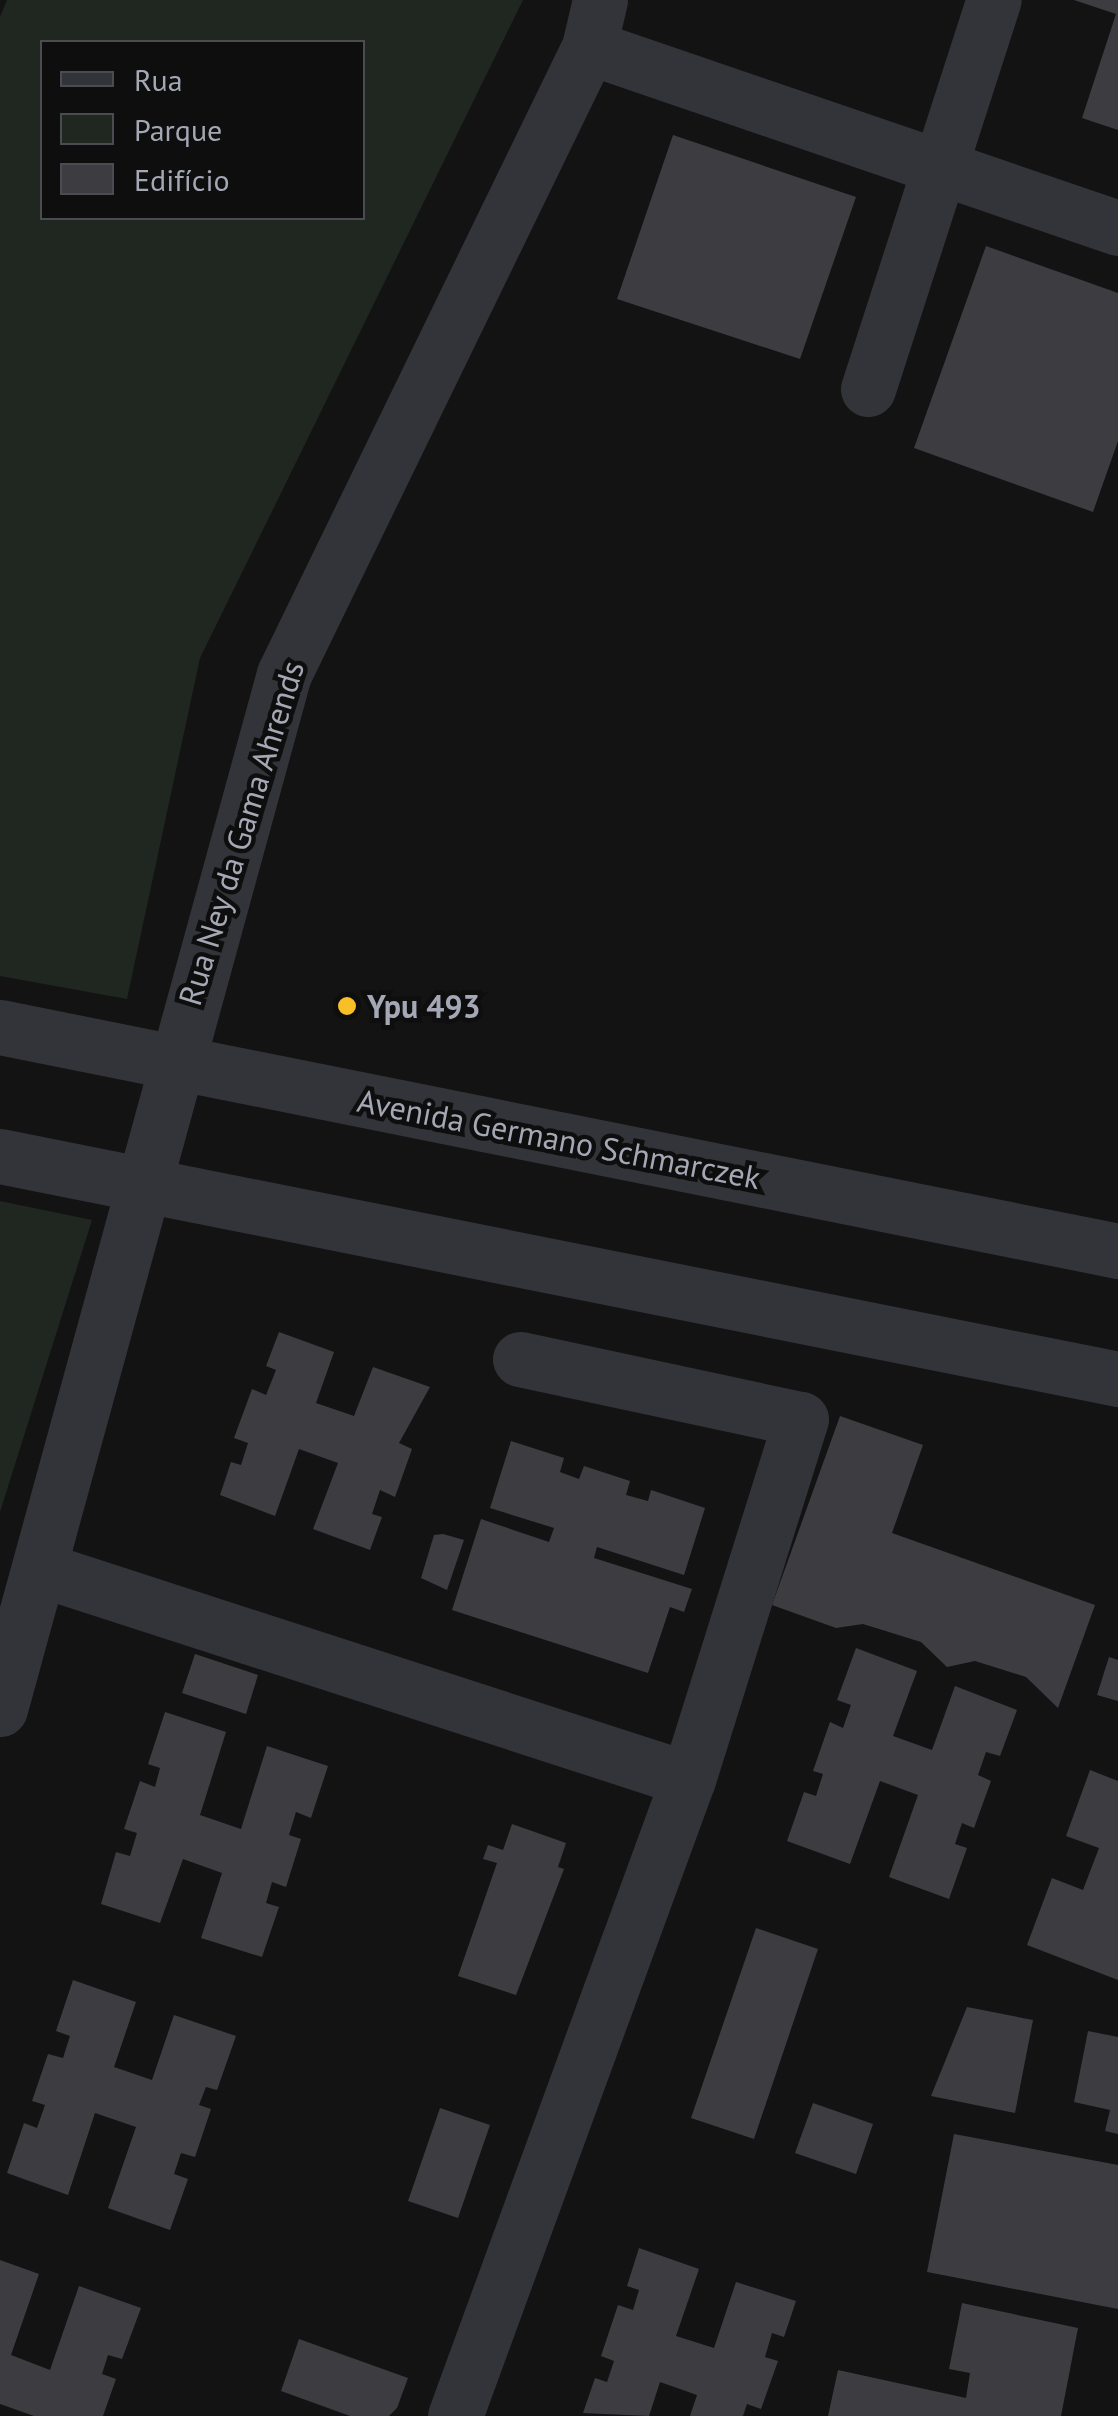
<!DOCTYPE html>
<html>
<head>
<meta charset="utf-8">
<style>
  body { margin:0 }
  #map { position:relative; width:1118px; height:2416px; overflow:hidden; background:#131314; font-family:"PT Sans",sans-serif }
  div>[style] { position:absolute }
  .green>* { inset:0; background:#1f2720 }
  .building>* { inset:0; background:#3d3d41 }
  .minor>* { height:55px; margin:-27.5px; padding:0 27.5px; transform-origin:27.5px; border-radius:27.5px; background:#333439 }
  .dots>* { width:28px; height:28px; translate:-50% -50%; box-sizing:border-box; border:5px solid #0e0e0f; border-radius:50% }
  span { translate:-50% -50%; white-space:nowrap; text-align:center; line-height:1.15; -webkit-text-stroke:9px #0e0e0f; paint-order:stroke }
  .street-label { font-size:32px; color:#a4a8b5 }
  .poi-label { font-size:32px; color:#a4a8b5; font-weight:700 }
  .left { translate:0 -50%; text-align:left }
  .legend { position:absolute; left:40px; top:40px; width:325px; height:180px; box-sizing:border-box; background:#0e0e0f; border:2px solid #4a4c51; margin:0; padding:12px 18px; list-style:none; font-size:30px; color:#a4a8b5 }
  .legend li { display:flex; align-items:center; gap:20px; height:50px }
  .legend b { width:50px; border:2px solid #4a4c51 }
</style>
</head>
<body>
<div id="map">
  <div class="green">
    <i style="clip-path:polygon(evenodd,7px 0,523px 0,200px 658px,127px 999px,0 976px,0 17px,7px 0,362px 42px,362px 218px,42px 218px,42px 42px,362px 42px)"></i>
    <i style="clip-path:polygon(0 1201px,92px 1220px,0 1512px)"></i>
  </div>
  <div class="building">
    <i style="clip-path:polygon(1074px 0,1118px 0,1118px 130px,1082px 118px,1116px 14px)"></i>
    <i style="clip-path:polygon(673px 135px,856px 197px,800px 359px,617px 299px)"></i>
    <i style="clip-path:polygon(986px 246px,1118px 293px,1118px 441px,1093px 512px,914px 448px)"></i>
    <i style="clip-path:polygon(279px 1332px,334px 1352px,316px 1403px,354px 1416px,373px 1367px,430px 1387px,399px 1443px,412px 1449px,395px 1497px,380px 1490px,372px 1514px,382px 1517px,370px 1550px,313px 1529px,338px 1463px,299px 1449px,275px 1516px,220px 1495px,231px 1462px,241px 1465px,248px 1443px,234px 1438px,252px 1389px,266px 1395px,276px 1370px,266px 1366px)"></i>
    <i style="clip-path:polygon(840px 1416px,923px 1445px,892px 1533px,1095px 1605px,1058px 1708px,1026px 1677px,975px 1661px,947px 1667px,921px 1642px,863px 1624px,836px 1628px,772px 1605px)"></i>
    <i style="clip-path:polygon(511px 1441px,564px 1458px,560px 1472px,579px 1479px,584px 1466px,630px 1481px,626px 1495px,648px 1501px,651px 1490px,705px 1508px,684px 1575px,597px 1547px,594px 1558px,692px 1589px,684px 1612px,670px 1607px,648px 1673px,452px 1610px,481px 1519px,549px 1542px,554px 1528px,490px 1508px)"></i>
    <i style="clip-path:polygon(443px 1534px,464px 1540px,447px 1590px,421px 1578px,434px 1535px)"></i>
    <i style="clip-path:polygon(856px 1648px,917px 1671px,893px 1736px,932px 1750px,955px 1686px,1017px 1710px,1000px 1756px,986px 1752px,978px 1775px,991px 1781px,974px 1828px,962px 1823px,955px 1844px,967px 1848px,949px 1899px,889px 1877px,918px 1795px,880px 1781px,850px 1864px,787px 1841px,804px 1792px,816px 1796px,823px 1774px,813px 1771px,830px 1722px,843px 1728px,851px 1705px,837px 1700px)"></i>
    <i style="clip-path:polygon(195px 1654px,258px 1675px,246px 1714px,182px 1693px)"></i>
    <i style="clip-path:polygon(1109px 1657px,1118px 1660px,1118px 1701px,1097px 1695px)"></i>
    <i style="clip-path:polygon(165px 1712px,226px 1732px,200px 1815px,241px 1829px,267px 1746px,328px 1766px,311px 1818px,296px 1812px,289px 1835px,301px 1839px,286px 1887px,272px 1882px,266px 1903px,279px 1907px,262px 1957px,201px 1938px,222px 1873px,183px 1859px,160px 1923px,101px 1904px,116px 1852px,130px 1856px,137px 1833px,124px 1829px,140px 1781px,155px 1787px,160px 1768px,148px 1764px)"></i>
    <i style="clip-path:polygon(1090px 1770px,1118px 1781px,1118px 1980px,1027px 1945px,1052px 1878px,1083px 1890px,1099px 1848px,1066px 1836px)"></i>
    <i style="clip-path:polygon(512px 1824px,566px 1843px,558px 1867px,564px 1869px,516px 1995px,458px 1976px,497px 1863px,483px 1859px,488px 1845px,503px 1850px)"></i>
    <i style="clip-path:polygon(756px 1928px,818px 1949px,754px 2139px,691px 2118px)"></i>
    <i style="clip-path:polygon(73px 1980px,136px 2002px,114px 2067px,152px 2080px,174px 2015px,236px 2036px,217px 2090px,206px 2087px,199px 2105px,211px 2109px,195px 2157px,181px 2153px,174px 2174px,188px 2179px,170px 2230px,108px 2208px,136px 2127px,95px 2113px,68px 2195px,7px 2173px,24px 2123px,37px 2128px,45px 2105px,32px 2101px,48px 2054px,63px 2058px,70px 2036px,56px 2031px)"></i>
    <i style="clip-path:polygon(967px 2007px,1033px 2020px,1015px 2113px,931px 2096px)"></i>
    <i style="clip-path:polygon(1088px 2031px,1118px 2037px,1118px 2134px,1105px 2131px,1110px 2110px,1074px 2102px)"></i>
    <i style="clip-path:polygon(813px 2103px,873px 2124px,856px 2174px,795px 2153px)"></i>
    <i style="clip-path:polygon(440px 2108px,490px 2125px,458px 2218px,408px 2201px)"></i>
    <i style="clip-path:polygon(954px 2134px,1118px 2165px,1118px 2309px,927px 2272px)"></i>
    <i style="clip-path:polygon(639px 2248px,699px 2269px,676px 2336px,714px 2348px,736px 2282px,796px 2301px,784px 2337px,772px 2333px,765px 2357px,778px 2361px,761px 2409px,747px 2404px,743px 2416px,690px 2416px,697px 2395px,660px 2382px,649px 2416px,583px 2413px,595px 2378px,607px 2382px,614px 2361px,601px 2356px,618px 2305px,633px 2310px,639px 2290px,627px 2286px)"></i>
    <i style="clip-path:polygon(0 2260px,39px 2274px,11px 2355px,50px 2370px,79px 2286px,141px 2308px,122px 2359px,108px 2355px,102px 2374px,116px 2379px,103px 2416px,34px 2416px,0 2404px)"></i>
    <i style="clip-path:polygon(962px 2303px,1078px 2328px,1061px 2416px,828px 2416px,838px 2370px,966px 2398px,970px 2373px,949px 2369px)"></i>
    <i style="clip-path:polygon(299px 2339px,408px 2378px,397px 2408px,389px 2416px,350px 2416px,281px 2391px)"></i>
  </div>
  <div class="minor">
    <i style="left:589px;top:47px;width:559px;rotate:18.89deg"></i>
    <i style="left:868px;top:389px;width:409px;rotate:-72.1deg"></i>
    <i style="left:0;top:1027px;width:1140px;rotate:11.33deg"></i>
    <i style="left:0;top:1156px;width:1140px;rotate:11.28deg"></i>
    <i style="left:520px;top:1359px;width:287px;rotate:12.1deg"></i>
    <i style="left:801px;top:1419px;width:377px;rotate:107.4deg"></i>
    <i style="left:40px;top:1569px;width:681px;rotate:17.96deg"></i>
    <i style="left:688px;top:1779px;width:678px;rotate:110.09deg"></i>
    <i style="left:0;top:1709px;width:1073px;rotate:-74.66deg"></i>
    <i style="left:284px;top:674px;width:697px;rotate:-64.06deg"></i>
    <i style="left:589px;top:47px;width:48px;rotate:-76.8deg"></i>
  </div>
  <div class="dots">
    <i style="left:347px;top:1006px;background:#f8c026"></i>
  </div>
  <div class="street-label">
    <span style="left:241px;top:833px;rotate:-73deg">Rua Ney da Gama Ahrends</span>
    <span style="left:559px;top:1139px;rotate:11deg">Avenida Germano Schmarczek</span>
  </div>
  <div class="poi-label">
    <span class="left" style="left:367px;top:1006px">Ypu 493</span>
  </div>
  <ul class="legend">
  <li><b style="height:12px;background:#333439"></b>Rua</li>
  <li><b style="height:28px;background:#1f2720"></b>Parque</li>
  <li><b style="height:28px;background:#3d3d41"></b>Edifício</li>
  </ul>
</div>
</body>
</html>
